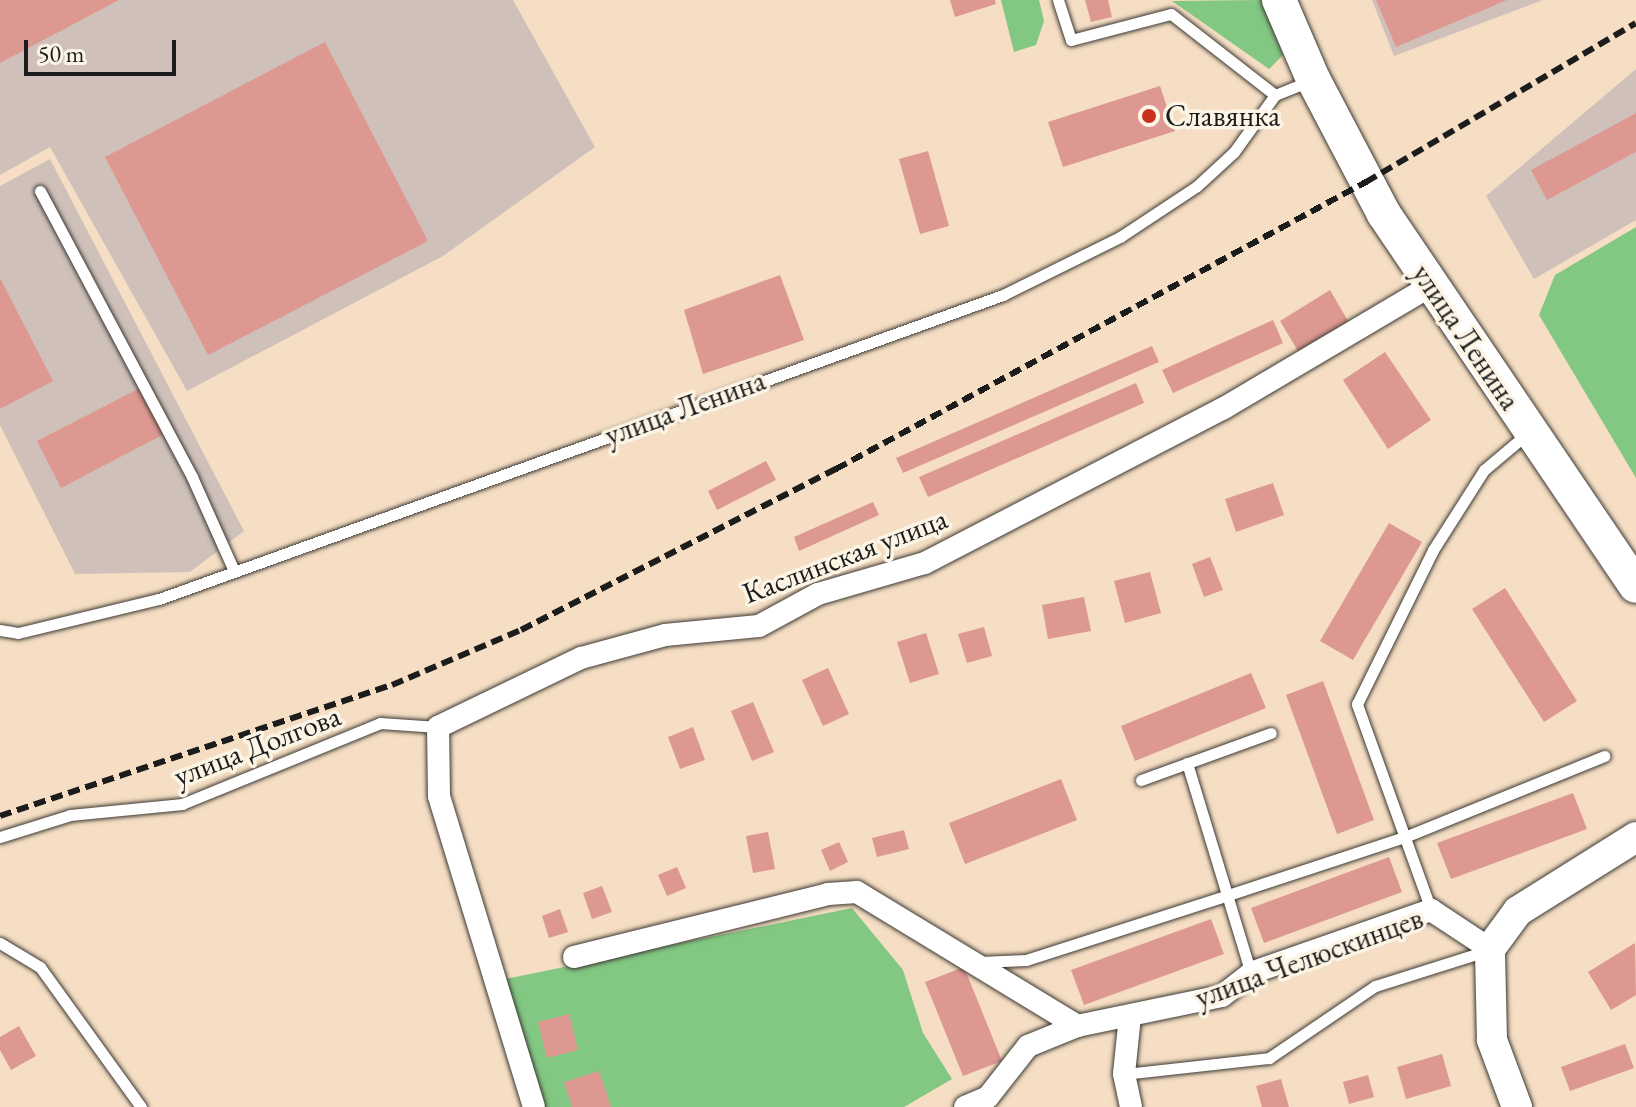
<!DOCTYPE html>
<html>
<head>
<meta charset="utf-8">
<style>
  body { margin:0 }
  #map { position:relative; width:1636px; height:1107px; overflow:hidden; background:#f5dec3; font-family:"EB Garamond",serif }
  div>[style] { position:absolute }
  .industrial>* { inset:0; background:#cfc1ba }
  .green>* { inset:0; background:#82c782 }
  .building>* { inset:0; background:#dd9891 }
  .roads { filter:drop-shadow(0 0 2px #3d3935) drop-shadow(0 0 2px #3d3935) }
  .lane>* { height:11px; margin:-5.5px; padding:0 5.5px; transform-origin:5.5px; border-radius:5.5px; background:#fff }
  .street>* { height:22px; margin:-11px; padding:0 11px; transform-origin:11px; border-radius:11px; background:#fff }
  .secondary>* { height:30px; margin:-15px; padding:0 15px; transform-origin:15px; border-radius:15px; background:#fff }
  .primary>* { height:34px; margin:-17px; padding:0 17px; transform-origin:17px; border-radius:17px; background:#fff }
  .rail>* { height:6px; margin-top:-3px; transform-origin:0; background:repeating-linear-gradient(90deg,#1c1c1c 0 12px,transparent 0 18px) }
  .dots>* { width:22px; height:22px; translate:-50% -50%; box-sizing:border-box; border:4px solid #fcf5e5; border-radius:50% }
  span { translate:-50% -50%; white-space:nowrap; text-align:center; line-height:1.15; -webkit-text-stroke:7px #fcf5e5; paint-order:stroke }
  .poi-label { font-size:30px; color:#1c1c1c }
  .left { translate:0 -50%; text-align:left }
  .street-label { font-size:30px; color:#1c1c1c }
  .scale { position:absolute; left:24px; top:40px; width:152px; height:36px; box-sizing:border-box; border:4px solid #1c1c1c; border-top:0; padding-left:10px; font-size:24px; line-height:28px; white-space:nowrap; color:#1c1c1c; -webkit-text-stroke:6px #fcf5e5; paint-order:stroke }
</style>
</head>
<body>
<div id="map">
  <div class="industrial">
    <i style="clip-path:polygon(0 0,513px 0,595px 147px,443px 256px,187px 391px,50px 147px,0 175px)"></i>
    <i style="clip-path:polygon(1372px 0,1543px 0,1394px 56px)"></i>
    <i style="clip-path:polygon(1636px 69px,1636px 220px,1534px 279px,1486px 196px)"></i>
    <i style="clip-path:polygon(50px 159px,244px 531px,190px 572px,75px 574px,0 425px,0 186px)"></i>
  </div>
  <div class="green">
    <i style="clip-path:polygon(1001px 0,1039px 0,1044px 21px,1036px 45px,1014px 52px)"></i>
    <i style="clip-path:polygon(1261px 0,1283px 55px,1269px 69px,1172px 1px)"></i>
    <i style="clip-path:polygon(1636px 227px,1636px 478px,1539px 315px,1555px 275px)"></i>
    <i style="clip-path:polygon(852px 908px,903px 970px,923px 1033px,952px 1079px,904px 1107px,545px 1107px,506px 979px)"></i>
  </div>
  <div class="building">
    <i style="clip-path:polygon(0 0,119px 0,0 63px)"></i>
    <i style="clip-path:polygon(950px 0,995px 0,996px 4px,955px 17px)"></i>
    <i style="clip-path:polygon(1085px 0,1108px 0,1112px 17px,1091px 22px)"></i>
    <i style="clip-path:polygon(1376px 0,1507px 0,1396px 47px)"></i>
    <i style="clip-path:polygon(325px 42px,428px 241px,208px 355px,105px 157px)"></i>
    <i style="clip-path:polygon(1160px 86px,1175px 131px,1063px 167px,1048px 122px)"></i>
    <i style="clip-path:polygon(1636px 113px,1636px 152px,1547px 200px,1531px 170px)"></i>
    <i style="clip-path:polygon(928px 151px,949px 226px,920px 234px,899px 159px)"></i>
    <i style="clip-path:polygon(780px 275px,804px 340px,703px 374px,684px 310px)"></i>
    <i style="clip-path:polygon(0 278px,53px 381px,0 409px)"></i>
    <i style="clip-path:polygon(1330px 290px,1348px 321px,1298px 351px,1280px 321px)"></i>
    <i style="clip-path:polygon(1273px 320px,1283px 343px,1173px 393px,1162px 370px)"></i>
    <i style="clip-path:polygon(1152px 346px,1159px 362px,903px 473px,896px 458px)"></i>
    <i style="clip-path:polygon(1385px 352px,1431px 420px,1388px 449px,1343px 380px)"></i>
    <i style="clip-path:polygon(1136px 383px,1144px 403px,928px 497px,919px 477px)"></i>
    <i style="clip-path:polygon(140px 388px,164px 434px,61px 488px,37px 441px)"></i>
    <i style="clip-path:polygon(766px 461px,776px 480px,717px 510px,708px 491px)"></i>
    <i style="clip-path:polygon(1273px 483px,1284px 515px,1236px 532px,1225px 499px)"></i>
    <i style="clip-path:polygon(873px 502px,879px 515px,799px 551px,794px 537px)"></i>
    <i style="clip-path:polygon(1389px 523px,1422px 542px,1353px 660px,1320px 641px)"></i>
    <i style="clip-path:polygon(1210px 557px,1223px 590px,1204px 597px,1192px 564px)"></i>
    <i style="clip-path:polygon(1150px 572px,1161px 613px,1125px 623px,1114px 581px)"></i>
    <i style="clip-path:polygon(1505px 588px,1577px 701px,1544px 722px,1472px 609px)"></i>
    <i style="clip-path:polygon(1084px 597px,1091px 631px,1048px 639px,1042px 605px)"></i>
    <i style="clip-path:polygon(984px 627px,992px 656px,967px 663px,958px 634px)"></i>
    <i style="clip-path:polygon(926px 633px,939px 674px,910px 683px,897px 642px)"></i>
    <i style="clip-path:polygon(828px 668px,849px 714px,823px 726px,802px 680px)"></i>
    <i style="clip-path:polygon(1251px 673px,1266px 708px,1135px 761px,1121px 726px)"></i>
    <i style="clip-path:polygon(1323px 681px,1374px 820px,1337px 834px,1286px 695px)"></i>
    <i style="clip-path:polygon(753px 702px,774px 752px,752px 761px,731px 711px)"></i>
    <i style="clip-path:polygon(693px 727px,705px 760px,680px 769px,668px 737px)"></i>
    <i style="clip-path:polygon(1061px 779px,1077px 820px,965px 864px,949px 823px)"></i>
    <i style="clip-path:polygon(1573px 793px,1587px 829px,1451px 879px,1437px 843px)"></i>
    <i style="clip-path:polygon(904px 830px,909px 849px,877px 857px,872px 838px)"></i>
    <i style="clip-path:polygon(768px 832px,775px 869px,753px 873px,746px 836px)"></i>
    <i style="clip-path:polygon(839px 842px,848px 862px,830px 871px,821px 850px)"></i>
    <i style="clip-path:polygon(1389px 857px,1402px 892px,1264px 943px,1251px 908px)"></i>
    <i style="clip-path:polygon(677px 867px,686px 888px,667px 896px,658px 875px)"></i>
    <i style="clip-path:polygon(602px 886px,612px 912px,592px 919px,583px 893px)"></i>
    <i style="clip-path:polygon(560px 909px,568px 932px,549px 938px,542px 916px)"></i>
    <i style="clip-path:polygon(1211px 919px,1224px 954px,1084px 1005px,1071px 970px)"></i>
    <i style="clip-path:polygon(1635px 943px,1636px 995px,1611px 1010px,1588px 972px)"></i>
    <i style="clip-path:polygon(964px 967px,1002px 1061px,963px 1076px,925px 982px)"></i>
    <i style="clip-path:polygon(569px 1014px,578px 1050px,547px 1058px,538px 1022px)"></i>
    <i style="clip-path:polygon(19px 1026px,36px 1056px,11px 1070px,0 1050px,0 1037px)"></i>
    <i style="clip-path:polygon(1625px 1044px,1634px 1068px,1570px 1091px,1561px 1067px)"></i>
    <i style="clip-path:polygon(1442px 1054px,1451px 1086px,1406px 1099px,1397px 1067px)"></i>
    <i style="clip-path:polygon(599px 1071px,611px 1107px,572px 1107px,564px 1082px)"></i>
    <i style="clip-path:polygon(1368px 1075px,1374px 1097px,1349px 1104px,1343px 1082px)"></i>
    <i style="clip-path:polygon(1281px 1079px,1289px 1107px,1262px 1107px,1256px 1086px)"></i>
  </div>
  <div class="roads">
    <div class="lane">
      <i style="left:1058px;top:0;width:42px;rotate:72deg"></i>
      <i style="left:1071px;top:40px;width:103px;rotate:-14.6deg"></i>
      <i style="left:1171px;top:14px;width:132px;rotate:37.9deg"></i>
      <i style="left:40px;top:191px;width:324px;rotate:62deg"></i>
      <i style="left:192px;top:477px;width:103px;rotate:65.9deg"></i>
      <i style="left:0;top:630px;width:18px;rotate:9deg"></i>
      <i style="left:18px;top:633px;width:145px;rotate:-13.6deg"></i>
      <i style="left:159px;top:599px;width:897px;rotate:-19.81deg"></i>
      <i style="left:1003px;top:295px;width:131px;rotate:-26.4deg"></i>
      <i style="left:1120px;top:237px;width:92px;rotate:-33.5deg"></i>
      <i style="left:1197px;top:186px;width:50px;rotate:-42.6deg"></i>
      <i style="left:1234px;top:152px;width:70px;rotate:-54.3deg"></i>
      <i style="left:1275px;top:95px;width:37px;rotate:-22deg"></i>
      <i style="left:1187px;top:763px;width:220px;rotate:73.1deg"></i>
      <i style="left:1141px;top:780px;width:138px;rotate:-19.9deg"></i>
      <i style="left:0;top:837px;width:73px;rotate:-17.4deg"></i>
      <i style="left:70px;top:815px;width:113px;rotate:-5.6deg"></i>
      <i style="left:182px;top:804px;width:214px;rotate:-22.2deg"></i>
      <i style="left:380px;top:723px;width:58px;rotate:3.9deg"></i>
      <i style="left:1431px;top:910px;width:219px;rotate:-109.8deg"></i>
      <i style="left:1357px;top:704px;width:172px;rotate:-63.7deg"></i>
      <i style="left:1433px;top:550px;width:95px;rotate:-57.5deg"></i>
      <i style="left:1484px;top:470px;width:57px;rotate:-40.1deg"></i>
      <i style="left:0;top:943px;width:47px;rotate:31deg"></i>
      <i style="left:40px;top:967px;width:173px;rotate:54.2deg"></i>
      <i style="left:980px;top:962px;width:46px;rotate:-2.5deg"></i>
      <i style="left:1026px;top:960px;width:215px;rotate:-17.8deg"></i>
      <i style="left:1231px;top:894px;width:185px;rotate:-18.2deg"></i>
      <i style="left:1407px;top:836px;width:213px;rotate:-22.1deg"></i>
      <i style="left:1124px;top:1074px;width:146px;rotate:-6.3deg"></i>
      <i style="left:1269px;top:1058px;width:128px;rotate:-34.2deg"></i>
      <i style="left:1375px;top:986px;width:116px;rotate:-17.5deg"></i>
    </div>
    <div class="street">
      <i style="left:574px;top:957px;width:262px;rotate:-13.9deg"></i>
      <i style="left:828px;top:894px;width:29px;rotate:-4deg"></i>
      <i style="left:857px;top:892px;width:258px;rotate:31.3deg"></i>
      <i style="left:1077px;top:1026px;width:148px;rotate:-11.7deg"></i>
      <i style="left:1222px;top:996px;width:37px;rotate:-38deg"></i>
      <i style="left:1251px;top:973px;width:191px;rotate:-19.3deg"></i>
      <i style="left:1431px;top:910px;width:71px;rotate:33.5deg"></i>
      <i style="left:1130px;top:1016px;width:58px;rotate:95.9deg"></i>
      <i style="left:1124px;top:1074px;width:34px;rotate:78deg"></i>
      <i style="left:534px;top:1107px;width:325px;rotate:-107deg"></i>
      <i style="left:439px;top:796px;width:69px;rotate:-90.8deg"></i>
      <i style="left:438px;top:727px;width:159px;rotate:-25.8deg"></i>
      <i style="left:581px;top:658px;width:87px;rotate:-15.3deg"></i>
      <i style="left:665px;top:635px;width:94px;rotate:-5.5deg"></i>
      <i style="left:759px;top:626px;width:67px;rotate:-28.5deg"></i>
      <i style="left:818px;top:594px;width:111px;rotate:-16.2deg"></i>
      <i style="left:925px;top:563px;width:337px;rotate:-27.4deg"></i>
      <i style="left:1224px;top:408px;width:239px;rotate:-30.6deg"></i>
      <i style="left:965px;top:1107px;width:25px;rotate:-23deg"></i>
      <i style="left:988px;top:1097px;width:65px;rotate:-51.9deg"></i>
      <i style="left:1028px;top:1046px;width:53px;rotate:-22.2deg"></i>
    </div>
    <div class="secondary">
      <i style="left:1517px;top:1107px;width:72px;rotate:-110.5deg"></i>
      <i style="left:1492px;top:1040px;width:91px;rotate:-91.3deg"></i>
      <i style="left:1490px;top:949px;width:47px;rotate:-53.6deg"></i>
      <i style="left:1518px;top:911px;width:139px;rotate:-32.1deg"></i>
    </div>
    <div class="primary">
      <i style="left:1279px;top:0;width:86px;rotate:66.7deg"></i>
      <i style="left:1313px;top:79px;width:153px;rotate:62.3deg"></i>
      <i style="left:1384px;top:214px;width:449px;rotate:55.9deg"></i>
    </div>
  </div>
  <div class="rail">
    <i style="left:0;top:816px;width:413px;rotate:-18.5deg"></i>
    <i style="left:392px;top:685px;width:140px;rotate:-23.1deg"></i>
    <i style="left:521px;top:630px;width:354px;rotate:-27.1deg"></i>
    <i style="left:836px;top:469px;width:603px;rotate:-28.44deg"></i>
    <i style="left:1366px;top:182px;width:313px;rotate:-30.5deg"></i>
  </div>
  <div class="dots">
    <i style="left:1149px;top:116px;background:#c8321e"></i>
  </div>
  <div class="poi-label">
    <span class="left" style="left:1165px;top:116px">Славянка</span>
  </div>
  <div class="street-label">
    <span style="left:1466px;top:337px;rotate:56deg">улица Ленина</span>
    <span style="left:685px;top:408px;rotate:-20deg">улица Ленина</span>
    <span style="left:845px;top:556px;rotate:-21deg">Каслинская улица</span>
    <span style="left:257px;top:746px;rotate:-21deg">улица Долгова</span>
    <span style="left:1309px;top:958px;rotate:-20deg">улица Челюскинцев</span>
  </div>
  <div class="scale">50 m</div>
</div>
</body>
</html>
